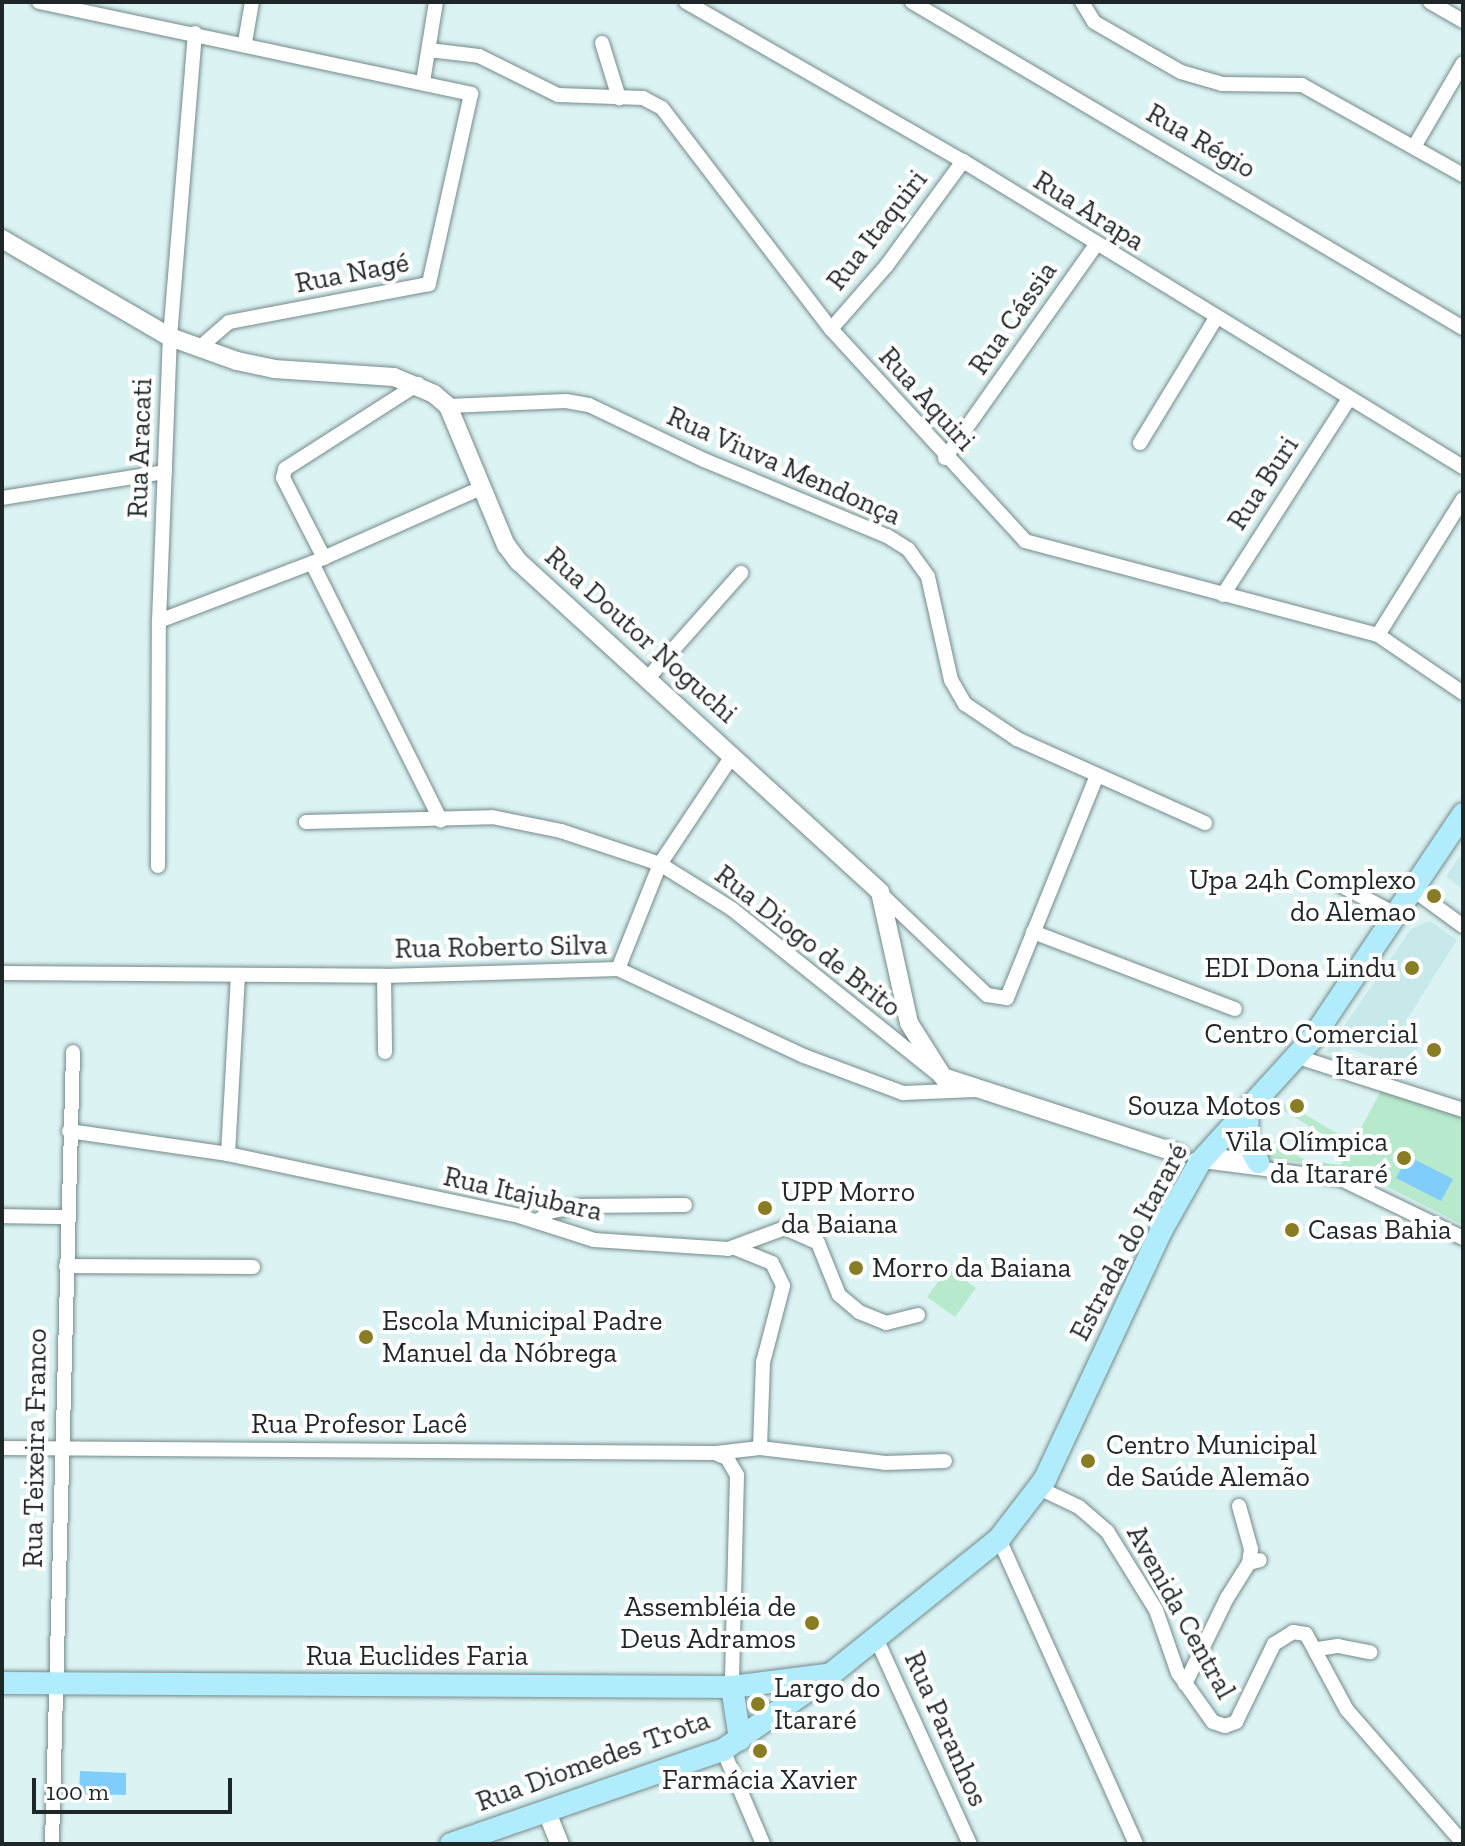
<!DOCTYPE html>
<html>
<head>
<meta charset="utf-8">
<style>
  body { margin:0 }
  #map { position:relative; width:1465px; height:1846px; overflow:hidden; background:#dcf3f4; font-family:"Zilla Slab",serif }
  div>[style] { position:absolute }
  .built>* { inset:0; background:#c8e9ea }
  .green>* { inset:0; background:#b7e9cc }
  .water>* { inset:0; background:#80ccfb }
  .roads { filter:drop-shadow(0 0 2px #758a8a) drop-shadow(0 0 2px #758a8a) }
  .minor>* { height:14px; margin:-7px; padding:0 7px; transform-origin:7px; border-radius:7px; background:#fff }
  .tertiary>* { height:18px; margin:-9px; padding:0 9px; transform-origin:9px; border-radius:9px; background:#fff }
  .primary>* { height:22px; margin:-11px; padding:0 11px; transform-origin:11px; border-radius:11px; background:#b0ecfc }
  .dots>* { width:22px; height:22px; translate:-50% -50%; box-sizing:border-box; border:4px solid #fff; border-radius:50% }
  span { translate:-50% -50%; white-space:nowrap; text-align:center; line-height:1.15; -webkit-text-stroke:8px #fff; paint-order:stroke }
  .street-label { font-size:28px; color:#1e2627 }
  .poi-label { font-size:28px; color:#1e2627 }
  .right { translate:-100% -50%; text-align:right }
  .left { translate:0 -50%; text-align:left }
  .frame { position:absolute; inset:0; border:4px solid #1e2627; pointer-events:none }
  .scale { position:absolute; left:32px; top:1778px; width:200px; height:36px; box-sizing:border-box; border:4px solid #1e2627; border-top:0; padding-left:10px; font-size:24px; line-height:28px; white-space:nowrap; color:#1e2627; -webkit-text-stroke:6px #fff; paint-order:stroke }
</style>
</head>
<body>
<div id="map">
  <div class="built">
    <i style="clip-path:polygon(1463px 852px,1463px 890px,1446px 876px)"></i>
    <i style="clip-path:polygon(1430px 921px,1457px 940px,1406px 1021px,1405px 1035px,1420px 1045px,1405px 1068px,1343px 1047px,1339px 1057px,1326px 1052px,1411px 929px)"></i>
  </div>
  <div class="green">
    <i style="clip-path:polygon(1382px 1089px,1463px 1116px,1463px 1225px,1354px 1170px,1265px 1157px,1255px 1140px,1260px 1133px,1305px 1160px,1341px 1165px,1349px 1150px,1281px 1109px,1286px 1103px,1353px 1143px)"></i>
    <i style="clip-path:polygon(948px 1268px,976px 1288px,955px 1317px,927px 1297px)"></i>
  </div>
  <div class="water">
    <i style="clip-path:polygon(1408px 1156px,1453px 1179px,1441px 1201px,1396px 1178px)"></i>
    <i style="clip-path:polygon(80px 1771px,126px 1773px,126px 1795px,79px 1794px)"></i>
  </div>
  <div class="roads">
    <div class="minor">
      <i style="left:39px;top:2px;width:442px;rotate:12deg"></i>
      <i style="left:471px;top:94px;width:195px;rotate:102.5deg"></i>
      <i style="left:429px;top:284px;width:204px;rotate:169.2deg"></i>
      <i style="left:229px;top:322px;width:38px;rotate:139deg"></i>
      <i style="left:686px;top:2px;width:319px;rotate:29.9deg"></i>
      <i style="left:963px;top:161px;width:586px;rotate:31.47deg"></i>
      <i style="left:912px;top:2px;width:640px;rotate:30.61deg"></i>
      <i style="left:1082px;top:2px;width:23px;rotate:59deg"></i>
      <i style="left:1094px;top:22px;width:100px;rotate:29.9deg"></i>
      <i style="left:1181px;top:72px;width:43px;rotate:16.3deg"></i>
      <i style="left:1222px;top:84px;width:80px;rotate:0.7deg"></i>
      <i style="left:1302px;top:85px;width:184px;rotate:29.2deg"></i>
      <i style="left:1430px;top:2px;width:38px;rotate:30deg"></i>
      <i style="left:245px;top:42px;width:41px;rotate:-80.1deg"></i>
      <i style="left:602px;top:43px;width:58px;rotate:72.8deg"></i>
      <i style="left:429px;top:50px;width:50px;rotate:6.8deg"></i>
      <i style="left:479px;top:56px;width:88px;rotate:26.3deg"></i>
      <i style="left:558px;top:95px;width:85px;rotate:2deg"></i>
      <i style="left:643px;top:98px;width:21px;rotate:28deg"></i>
      <i style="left:662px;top:108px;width:278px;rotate:52.6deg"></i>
      <i style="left:831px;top:329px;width:287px;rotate:47.5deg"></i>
      <i style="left:1025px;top:541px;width:365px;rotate:14.9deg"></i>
      <i style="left:1378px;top:635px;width:103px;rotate:34.3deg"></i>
      <i style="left:423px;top:82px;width:81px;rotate:-80.8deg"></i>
      <i style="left:1414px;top:147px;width:97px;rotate:-59.7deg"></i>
      <i style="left:831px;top:329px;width:85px;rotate:-48.8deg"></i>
      <i style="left:887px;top:265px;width:129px;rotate:-53.8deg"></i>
      <i style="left:448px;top:406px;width:118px;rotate:-2.4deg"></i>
      <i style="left:566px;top:401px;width:23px;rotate:10deg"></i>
      <i style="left:589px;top:405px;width:127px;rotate:25.6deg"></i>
      <i style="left:704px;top:460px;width:198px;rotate:22.6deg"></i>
      <i style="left:887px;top:536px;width:25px;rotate:32deg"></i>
      <i style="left:908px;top:549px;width:34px;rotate:54deg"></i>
      <i style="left:928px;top:577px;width:106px;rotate:77.4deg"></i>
      <i style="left:951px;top:680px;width:28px;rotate:60deg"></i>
      <i style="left:965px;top:704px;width:63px;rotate:33.9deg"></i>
      <i style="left:1017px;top:739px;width:206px;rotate:24.1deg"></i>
      <i style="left:1140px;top:443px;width:146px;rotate:-58.7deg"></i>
      <i style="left:945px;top:458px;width:260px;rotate:-54.7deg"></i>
      <i style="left:2px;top:498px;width:165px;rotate:-9.1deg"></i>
      <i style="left:324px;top:558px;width:90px;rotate:-117.1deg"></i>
      <i style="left:283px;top:478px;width:9px;rotate:-77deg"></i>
      <i style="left:285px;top:469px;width:158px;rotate:-32.6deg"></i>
      <i style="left:312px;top:563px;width:288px;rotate:63.4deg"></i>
      <i style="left:1223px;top:595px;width:232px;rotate:-57.3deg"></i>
      <i style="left:159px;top:621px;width:164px;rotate:-20.8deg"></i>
      <i style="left:312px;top:563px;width:185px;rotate:-23.9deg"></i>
      <i style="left:1378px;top:635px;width:160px;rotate:-58deg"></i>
      <i style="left:647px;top:679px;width:142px;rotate:-48.4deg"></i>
      <i style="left:306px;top:822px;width:186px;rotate:-1.5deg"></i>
      <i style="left:492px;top:817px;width:70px;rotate:11.5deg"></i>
      <i style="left:561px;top:831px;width:104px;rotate:18.4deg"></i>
      <i style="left:660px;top:864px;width:85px;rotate:32deg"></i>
      <i style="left:732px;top:909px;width:265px;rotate:38.7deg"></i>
      <i style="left:158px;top:866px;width:245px;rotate:-89.8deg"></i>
      <i style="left:159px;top:621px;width:284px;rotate:-87.8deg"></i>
      <i style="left:170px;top:337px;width:305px;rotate:-85.3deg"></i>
      <i style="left:1342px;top:886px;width:60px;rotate:27.8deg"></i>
      <i style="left:1411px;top:888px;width:64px;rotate:36.2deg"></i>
      <i style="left:880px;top:893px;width:148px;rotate:43.6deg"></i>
      <i style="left:987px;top:995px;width:20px;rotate:9deg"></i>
      <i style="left:1007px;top:998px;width:237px;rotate:-68deg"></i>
      <i style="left:1033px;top:932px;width:216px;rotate:20.9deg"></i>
      <i style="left:618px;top:969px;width:113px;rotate:-68.2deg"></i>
      <i style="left:660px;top:864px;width:130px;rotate:-56.3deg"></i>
      <i style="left:2px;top:973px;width:382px;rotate:0.4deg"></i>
      <i style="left:384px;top:976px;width:234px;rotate:-1.7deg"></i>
      <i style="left:618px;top:969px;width:205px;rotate:25.1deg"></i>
      <i style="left:804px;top:1056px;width:106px;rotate:20.5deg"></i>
      <i style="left:903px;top:1093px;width:72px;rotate:-2.4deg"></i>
      <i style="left:384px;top:976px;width:76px;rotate:89.2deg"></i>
      <i style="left:1298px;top:1057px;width:173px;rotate:17.8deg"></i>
      <i style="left:69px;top:1131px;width:161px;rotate:8.2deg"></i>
      <i style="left:228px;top:1154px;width:298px;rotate:12deg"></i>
      <i style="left:519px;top:1216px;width:79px;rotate:17.7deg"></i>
      <i style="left:594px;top:1240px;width:134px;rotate:3.8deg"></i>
      <i style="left:728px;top:1249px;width:61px;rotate:-20.2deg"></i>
      <i style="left:785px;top:1228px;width:36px;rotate:24deg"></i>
      <i style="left:818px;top:1243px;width:56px;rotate:68deg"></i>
      <i style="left:839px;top:1295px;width:26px;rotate:40deg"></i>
      <i style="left:859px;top:1312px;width:29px;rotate:22deg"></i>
      <i style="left:886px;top:1323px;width:33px;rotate:-14deg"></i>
      <i style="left:1203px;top:1153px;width:59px;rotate:10.7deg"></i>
      <i style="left:228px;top:1154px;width:178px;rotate:-86.8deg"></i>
      <i style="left:1195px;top:1160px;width:147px;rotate:7.4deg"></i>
      <i style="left:1341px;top:1179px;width:136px;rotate:25.8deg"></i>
      <i style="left:2px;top:1216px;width:65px;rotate:0.9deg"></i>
      <i style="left:538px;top:1221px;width:14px;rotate:-39deg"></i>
      <i style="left:549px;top:1212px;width:32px;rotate:-11deg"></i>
      <i style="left:580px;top:1206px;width:105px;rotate:-0.5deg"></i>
      <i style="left:735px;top:1248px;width:40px;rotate:22deg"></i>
      <i style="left:772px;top:1263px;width:25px;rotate:64deg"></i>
      <i style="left:783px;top:1286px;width:79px;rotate:104.7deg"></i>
      <i style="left:763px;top:1362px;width:86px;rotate:92deg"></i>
      <i style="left:66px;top:1266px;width:187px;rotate:0.3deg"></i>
      <i style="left:2px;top:1448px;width:713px;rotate:0.4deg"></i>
      <i style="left:715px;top:1453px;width:13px;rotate:23deg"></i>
      <i style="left:727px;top:1458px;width:20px;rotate:60deg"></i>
      <i style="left:737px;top:1475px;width:212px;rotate:91.4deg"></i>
      <i style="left:716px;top:1453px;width:44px;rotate:-6.5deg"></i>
      <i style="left:760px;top:1448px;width:126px;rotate:6.8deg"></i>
      <i style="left:885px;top:1463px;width:60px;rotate:-1.9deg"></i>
      <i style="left:1039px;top:1488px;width:44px;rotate:25.4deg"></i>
      <i style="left:1079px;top:1507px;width:37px;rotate:41deg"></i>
      <i style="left:1107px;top:1531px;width:93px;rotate:58.2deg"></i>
      <i style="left:1156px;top:1610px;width:67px;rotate:70.8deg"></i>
      <i style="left:1178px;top:1673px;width:60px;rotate:54.5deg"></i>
      <i style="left:1213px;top:1722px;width:13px;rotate:18deg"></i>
      <i style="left:1225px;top:1726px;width:12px;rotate:-20deg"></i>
      <i style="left:1236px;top:1722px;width:87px;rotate:-64deg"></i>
      <i style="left:1274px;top:1644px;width:22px;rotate:-32deg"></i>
      <i style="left:1293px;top:1632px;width:13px;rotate:9deg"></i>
      <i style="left:1306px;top:1634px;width:86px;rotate:61.7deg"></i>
      <i style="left:1347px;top:1710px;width:176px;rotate:48.9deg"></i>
      <i style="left:1239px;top:1506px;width:45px;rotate:74.4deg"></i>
      <i style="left:1251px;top:1549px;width:14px;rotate:98deg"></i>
      <i style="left:999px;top:1539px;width:334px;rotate:65.8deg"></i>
      <i style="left:875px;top:1636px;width:229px;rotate:65.5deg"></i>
      <i style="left:1318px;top:1649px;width:20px;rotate:-9deg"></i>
      <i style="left:1338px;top:1646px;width:33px;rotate:11deg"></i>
      <i style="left:1185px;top:1684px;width:96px;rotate:-64deg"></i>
      <i style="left:1227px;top:1598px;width:41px;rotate:-57.8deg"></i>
      <i style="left:1249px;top:1563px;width:11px;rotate:-15deg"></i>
      <i style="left:723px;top:1750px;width:102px;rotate:66.9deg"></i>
      <i style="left:52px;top:1844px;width:792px;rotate:-88.48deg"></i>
    </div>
    <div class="tertiary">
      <i style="left:2px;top:239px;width:194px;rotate:30.3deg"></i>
      <i style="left:170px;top:337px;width:71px;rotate:19.7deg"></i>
      <i style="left:237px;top:361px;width:38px;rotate:12deg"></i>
      <i style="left:274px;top:369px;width:120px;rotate:3.8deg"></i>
      <i style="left:394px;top:377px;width:43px;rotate:23deg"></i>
      <i style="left:434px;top:394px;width:18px;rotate:41deg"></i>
      <i style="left:448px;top:406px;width:151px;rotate:67.4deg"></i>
      <i style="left:506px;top:545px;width:21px;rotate:53deg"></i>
      <i style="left:519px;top:562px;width:489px;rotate:42.4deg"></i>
      <i style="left:880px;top:892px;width:134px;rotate:77.5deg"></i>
      <i style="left:909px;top:1023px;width:64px;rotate:57.8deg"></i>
      <i style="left:943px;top:1077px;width:249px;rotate:18deg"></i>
      <i style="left:546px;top:1810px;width:37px;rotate:68deg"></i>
    </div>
    <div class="primary">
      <i style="left:1248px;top:1110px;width:31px;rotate:92deg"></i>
      <i style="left:1247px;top:1141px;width:24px;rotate:62deg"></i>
      <i style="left:2px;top:1683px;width:730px;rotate:0.31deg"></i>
      <i style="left:732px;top:1687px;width:95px;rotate:-7.3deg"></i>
      <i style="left:732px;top:1687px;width:53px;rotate:81.3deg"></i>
      <i style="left:451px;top:1844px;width:288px;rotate:-19.1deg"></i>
      <i style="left:723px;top:1750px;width:132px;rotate:-35.1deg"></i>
      <i style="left:831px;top:1674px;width:216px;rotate:-38.8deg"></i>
      <i style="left:999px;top:1539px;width:76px;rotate:-52.5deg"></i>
      <i style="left:1045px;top:1479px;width:274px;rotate:-64.9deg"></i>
      <i style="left:1161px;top:1231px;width:79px;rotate:-60.5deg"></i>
      <i style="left:1200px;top:1162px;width:166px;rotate:-47.7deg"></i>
      <i style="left:1312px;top:1039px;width:271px;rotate:-56.1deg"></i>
    </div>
  </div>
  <div class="dots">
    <i style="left:1434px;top:896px;background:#897d23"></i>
    <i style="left:1412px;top:968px;background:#897d23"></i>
    <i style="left:1434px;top:1050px;background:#897d23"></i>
    <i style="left:1297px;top:1106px;background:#897d23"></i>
    <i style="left:1404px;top:1158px;background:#897d23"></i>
    <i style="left:765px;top:1208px;background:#897d23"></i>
    <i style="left:1292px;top:1230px;background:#897d23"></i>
    <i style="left:856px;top:1268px;background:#897d23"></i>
    <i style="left:366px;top:1337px;background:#897d23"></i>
    <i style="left:1088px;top:1461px;background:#897d23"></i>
    <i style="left:812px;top:1623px;background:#897d23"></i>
    <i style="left:758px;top:1704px;background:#897d23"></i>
    <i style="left:760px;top:1751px;background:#897d23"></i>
  </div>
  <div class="street-label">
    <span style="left:1201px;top:141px;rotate:30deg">Rua Régio</span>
    <span style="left:1089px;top:211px;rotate:32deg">Rua Arapa</span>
    <span style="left:877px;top:230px;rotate:-52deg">Rua Itaquiri</span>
    <span style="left:352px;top:273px;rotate:-11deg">Rua Nagé</span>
    <span style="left:1013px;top:318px;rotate:-55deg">Rua Cássia</span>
    <span style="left:927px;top:399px;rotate:48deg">Rua Aquiri</span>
    <span style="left:140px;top:448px;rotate:-88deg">Rua Aracati</span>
    <span style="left:784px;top:466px;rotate:24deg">Rua Viuva Mendonça</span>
    <span style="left:1263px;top:483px;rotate:-57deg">Rua Buri</span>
    <span style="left:641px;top:635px;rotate:42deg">Rua Doutor Noguchi</span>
    <span style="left:808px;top:941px;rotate:38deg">Rua Diogo de Brito</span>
    <span style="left:501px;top:947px;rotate:-1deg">Rua Roberto Silva</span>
    <span style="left:523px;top:1194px;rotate:13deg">Rua Itajubara</span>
    <span style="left:1129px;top:1242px;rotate:-62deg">Estrada do Itararé</span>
    <span style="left:359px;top:1424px">Rua Profesor Lacê</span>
    <span style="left:35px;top:1448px;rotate:-89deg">Rua Teixeira Franco</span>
    <span style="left:1181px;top:1612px;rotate:61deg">Avenida Central</span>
    <span style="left:417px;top:1656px">Rua Euclides Faria</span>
    <span style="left:946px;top:1729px;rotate:66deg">Rua Paranhos</span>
    <span style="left:593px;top:1761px;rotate:-20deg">Rua Diomedes Trota</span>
  </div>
  <div class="poi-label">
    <span class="right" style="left:1416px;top:896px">Upa 24h Complexo<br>do Alemao</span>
    <span class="right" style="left:1396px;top:968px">EDI Dona Lindu</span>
    <span class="right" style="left:1418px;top:1050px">Centro Comercial<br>Itararé</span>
    <span class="right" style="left:1281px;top:1106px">Souza Motos</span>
    <span class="right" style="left:1388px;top:1158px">Vila Olímpica<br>da Itararé</span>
    <span class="left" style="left:781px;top:1208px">UPP Morro<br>da Baiana</span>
    <span class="left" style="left:1308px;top:1230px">Casas Bahia</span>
    <span class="left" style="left:872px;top:1268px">Morro da Baiana</span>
    <span class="left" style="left:382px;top:1337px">Escola Municipal Padre<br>Manuel da Nóbrega</span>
    <span class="left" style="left:1106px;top:1461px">Centro Municipal<br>de Saúde Alemão</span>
    <span class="right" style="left:796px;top:1623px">Assembléia de<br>Deus Adramos</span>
    <span class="left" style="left:774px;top:1704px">Largo do<br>Itararé</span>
    <span style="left:760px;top:1780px">Farmácia Xavier</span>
  </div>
  <div class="frame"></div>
  <div class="scale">100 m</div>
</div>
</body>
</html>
